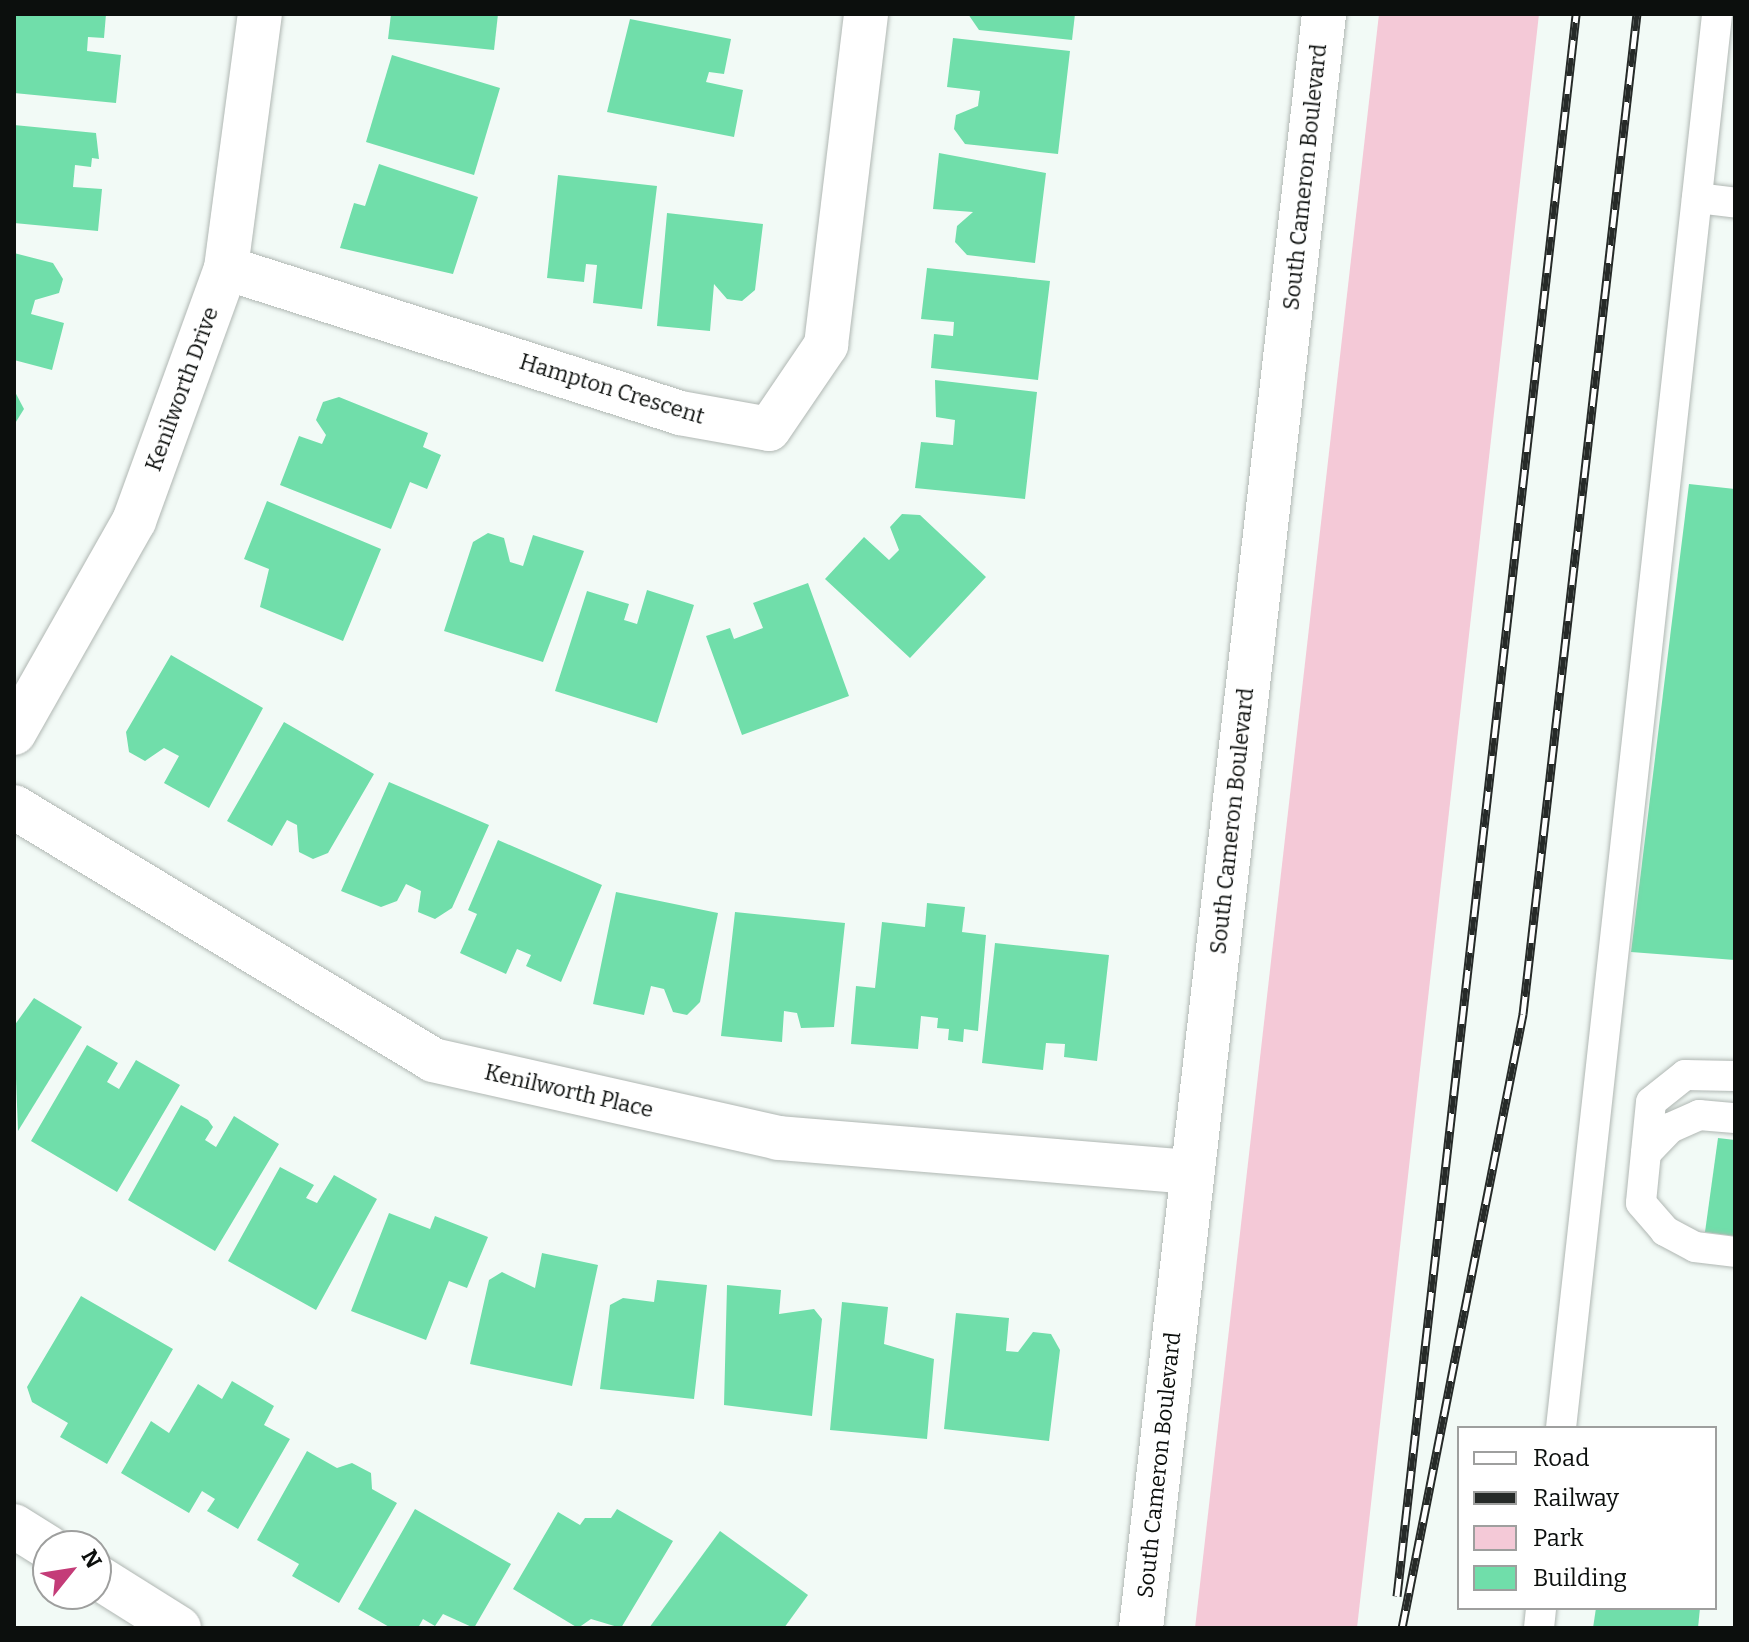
<!DOCTYPE html>
<html>
<head>
<meta charset="utf-8">
<style>
  body { margin:0 }
  #map { position:relative; width:1749px; height:1642px; overflow:hidden; background:#f2faf6; font-family:Bitter,serif }
  div>[style] { position:absolute }
  .green>* { inset:0; background:#f4c9d7 }
  .building>* { inset:0; background:#70deaa }
  .roads { filter:drop-shadow(0 0 2px #b0b7b3) drop-shadow(0 0 2px #b0b7b3) }
  .lane>* { height:30px; margin:-15px; padding:0 15px; transform-origin:15px; border-radius:15px; background:#fff }
  .street>* { height:44px; margin:-22px; padding:0 22px; transform-origin:22px; border-radius:22px; background:#fff }
  .secondary>* { height:44px; margin:-22px; padding:0 22px; transform-origin:22px; border-radius:22px; background:#fff }
  .rail>* { height:9px; margin-top:-4.5px; transform-origin:0; background:repeating-linear-gradient(90deg,#fff 0 18px,#262a28 0 36px); box-sizing:border-box; border-block:2px solid #262a28 }
  span { translate:-50% -50%; white-space:nowrap; text-align:center; line-height:1.15; -webkit-text-stroke:7px #fff; paint-order:stroke }
  .street-label { font-size:22px; color:#0c0f0d }
  .frame { position:absolute; inset:0; border:16px solid #0c0f0d; pointer-events:none }
  .legend { position:absolute; left:1457px; top:1426px; width:260px; height:184px; box-sizing:border-box; background:#fff; border:2px solid #9e9f9e; margin:0; padding:10px 14px; list-style:none; font-size:24px; color:#0c0f0d }
  .legend li { display:flex; align-items:center; gap:16px; height:40px }
  .legend b { width:40px; border:2px solid #9e9f9e }
  .north { position:absolute; left:32px; top:1530px; width:80px; height:80px; box-sizing:border-box; background:#fff; border:2px solid #9e9f9e; border-radius:50%; rotate:60deg; font-size:22px; font-weight:700; line-height:32px; text-align:center; color:#0c0f0d }
  .north::after { content:''; display:block; margin:auto; width:28px; height:36px; background:#c43c78; clip-path:polygon(50% 0,100% 100%,50% 72%,0 100%) }
</style>
</head>
<body>
<div id="map">
  <div class="green">
    <i style="clip-path:polygon(1379px 14px,1539px 14px,1357px 1628px,1195px 1628px)"></i>
  </div>
  <div class="building">
    <i style="clip-path:polygon(14px 14px,106px 14px,104px 38px,88px 37px,87px 51px,121px 55px,116px 103px,14px 93px)"></i>
    <i style="clip-path:polygon(391px 14px,498px 14px,494px 50px,388px 39px)"></i>
    <i style="clip-path:polygon(968px 14px,1075px 14px,1072px 40px,979px 30px)"></i>
    <i style="clip-path:polygon(630px 19px,731px 39px,724px 74px,709px 72px,706px 82px,743px 90px,734px 137px,607px 112px)"></i>
    <i style="clip-path:polygon(953px 38px,1070px 51px,1058px 154px,965px 144px,954px 129px,956px 115px,978px 106px,980px 91px,947px 87px)"></i>
    <i style="clip-path:polygon(392px 55px,500px 88px,474px 175px,366px 142px)"></i>
    <i style="clip-path:polygon(14px 125px,96px 133px,99px 159px,92px 158px,91px 167px,75px 165px,73px 187px,102px 189px,98px 231px,14px 223px)"></i>
    <i style="clip-path:polygon(939px 153px,1046px 173px,1035px 263px,967px 255px,955px 242px,957px 226px,973px 212px,933px 209px)"></i>
    <i style="clip-path:polygon(379px 164px,478px 197px,453px 274px,340px 248px,354px 203px,365px 206px)"></i>
    <i style="clip-path:polygon(558px 175px,657px 186px,642px 309px,593px 303px,597px 265px,586px 264px,584px 282px,547px 278px)"></i>
    <i style="clip-path:polygon(667px 213px,763px 224px,755px 290px,742px 301px,727px 299px,714px 284px,710px 331px,657px 326px)"></i>
    <i style="clip-path:polygon(14px 253px,53px 263px,63px 279px,59px 293px,35px 300px,31px 314px,64px 323px,52px 370px,14px 360px)"></i>
    <i style="clip-path:polygon(927px 268px,1050px 281px,1038px 380px,931px 368px,934px 334px,953px 336px,954px 322px,921px 319px)"></i>
    <i style="clip-path:polygon(935px 380px,1037px 392px,1025px 499px,915px 488px,921px 442px,953px 445px,955px 420px,936px 417px)"></i>
    <i style="clip-path:polygon(14px 390px,24px 409px,14px 425px)"></i>
    <i style="clip-path:polygon(339px 397px,428px 433px,423px 447px,441px 455px,427px 489px,410px 482px,391px 529px,280px 485px,299px 436px,322px 444px,326px 435px,316px 420px,323px 402px)"></i>
    <i style="clip-path:polygon(1689px 484px,1735px 489px,1735px 960px,1631px 952px)"></i>
    <i style="clip-path:polygon(267px 501px,381px 549px,343px 641px,260px 607px,269px 569px,244px 559px)"></i>
    <i style="clip-path:polygon(902px 514px,920px 515px,986px 577px,910px 658px,825px 579px,864px 537px,889px 560px,899px 550px,890px 527px)"></i>
    <i style="clip-path:polygon(488px 533px,504px 538px,510px 562px,523px 566px,533px 535px,584px 551px,543px 662px,444px 631px,473px 542px)"></i>
    <i style="clip-path:polygon(808px 583px,849px 696px,742px 735px,706px 636px,730px 628px,734px 639px,763px 628px,753px 603px)"></i>
    <i style="clip-path:polygon(647px 590px,694px 605px,657px 723px,555px 691px,587px 591px,629px 604px,624px 620px,637px 624px)"></i>
    <i style="clip-path:polygon(171px 655px,263px 708px,209px 808px,164px 783px,179px 756px,164px 748px,145px 761px,129px 752px,126px 732px)"></i>
    <i style="clip-path:polygon(284px 722px,374px 774px,328px 853px,313px 859px,299px 852px,297px 825px,287px 820px,272px 846px,227px 821px)"></i>
    <i style="clip-path:polygon(389px 782px,489px 825px,452px 908px,435px 919px,418px 912px,421px 891px,406px 884px,397px 901px,381px 907px,341px 891px)"></i>
    <i style="clip-path:polygon(498px 840px,602px 885px,561px 982px,526px 966px,531px 955px,517px 949px,506px 974px,460px 953px,477px 914px,468px 910px)"></i>
    <i style="clip-path:polygon(616px 892px,718px 913px,700px 1002px,687px 1015px,673px 1012px,664px 989px,651px 986px,644px 1015px,593px 1004px)"></i>
    <i style="clip-path:polygon(927px 903px,965px 907px,962px 932px,986px 935px,978px 1031px,964px 1029px,963px 1042px,948px 1040px,949px 1029px,937px 1028px,938px 1018px,921px 1016px,918px 1049px,851px 1044px,856px 986px,875px 988px,882px 922px,925px 927px)"></i>
    <i style="clip-path:polygon(735px 912px,845px 923px,834px 1027px,801px 1028px,797px 1013px,784px 1011px,782px 1042px,721px 1036px)"></i>
    <i style="clip-path:polygon(995px 943px,1109px 955px,1097px 1061px,1064px 1057px,1065px 1044px,1046px 1043px,1043px 1070px,982px 1063px)"></i>
    <i style="clip-path:polygon(34px 998px,82px 1027px,18px 1131px,14px 1026px)"></i>
    <i style="clip-path:polygon(87px 1045px,118px 1063px,107px 1082px,119px 1089px,136px 1060px,180px 1085px,117px 1192px,31px 1141px)"></i>
    <i style="clip-path:polygon(181px 1105px,208px 1120px,213px 1127px,205px 1140px,216px 1147px,234px 1116px,279px 1144px,215px 1251px,128px 1200px)"></i>
    <i style="clip-path:polygon(1718px 1138px,1735px 1140px,1735px 1236px,1705px 1232px)"></i>
    <i style="clip-path:polygon(280px 1167px,314px 1185px,306px 1198px,317px 1203px,334px 1175px,377px 1199px,316px 1310px,228px 1261px)"></i>
    <i style="clip-path:polygon(389px 1213px,430px 1229px,435px 1216px,488px 1237px,467px 1288px,449px 1281px,426px 1340px,351px 1311px)"></i>
    <i style="clip-path:polygon(542px 1253px,598px 1265px,572px 1386px,470px 1364px,489px 1280px,502px 1272px,535px 1288px)"></i>
    <i style="clip-path:polygon(657px 1280px,707px 1285px,694px 1399px,600px 1389px,610px 1305px,623px 1298px,654px 1302px)"></i>
    <i style="clip-path:polygon(727px 1285px,781px 1290px,779px 1314px,814px 1309px,822px 1319px,812px 1416px,724px 1405px)"></i>
    <i style="clip-path:polygon(81px 1296px,173px 1349px,107px 1464px,60px 1437px,68px 1423px,32px 1402px,27px 1387px)"></i>
    <i style="clip-path:polygon(842px 1302px,888px 1307px,884px 1344px,934px 1359px,927px 1439px,830px 1430px)"></i>
    <i style="clip-path:polygon(956px 1313px,1009px 1318px,1006px 1351px,1018px 1352px,1033px 1332px,1051px 1334px,1060px 1350px,1049px 1441px,944px 1429px)"></i>
    <i style="clip-path:polygon(232px 1381px,274px 1406px,264px 1425px,290px 1439px,238px 1529px,207px 1511px,215px 1499px,202px 1491px,189px 1513px,121px 1473px,151px 1421px,169px 1433px,198px 1384px,222px 1399px)"></i>
    <i style="clip-path:polygon(307px 1451px,337px 1468px,352px 1463px,371px 1473px,372px 1489px,397px 1503px,339px 1603px,292px 1576px,299px 1564px,257px 1540px)"></i>
    <i style="clip-path:polygon(415px 1509px,511px 1564px,474px 1628px,443px 1614px,435px 1626px,423px 1619px,418px 1628px,391px 1628px,358px 1609px)"></i>
    <i style="clip-path:polygon(617px 1509px,673px 1541px,621px 1628px,591px 1619px,578px 1628px,513px 1589px,558px 1512px,580px 1525px,585px 1518px,611px 1518px)"></i>
    <i style="clip-path:polygon(720px 1531px,808px 1595px,784px 1628px,649px 1628px)"></i>
    <i style="clip-path:polygon(1596px 1608px,1700px 1608px,1698px 1628px,1593px 1628px)"></i>
  </div>
  <div class="roads">
    <div class="lane">
      <i style="left:1697px;top:198px;width:38px;rotate:7deg"></i>
      <i style="left:1735px;top:1076px;width:50px;rotate:-178.9deg"></i>
      <i style="left:1685px;top:1075px;width:43px;rotate:141.5deg"></i>
      <i style="left:1651px;top:1102px;width:101px;rotate:95.7deg"></i>
      <i style="left:1641px;top:1203px;width:37px;rotate:49deg"></i>
      <i style="left:1665px;top:1231px;width:34px;rotate:28deg"></i>
      <i style="left:1695px;top:1247px;width:40px;rotate:7.1deg"></i>
      <i style="left:1646px;top:1153px;width:35px;rotate:-46deg"></i>
      <i style="left:1670px;top:1128px;width:32px;rotate:-24deg"></i>
      <i style="left:1699px;top:1115px;width:36px;rotate:5deg"></i>
      <i style="left:1561px;top:1428px;width:1423px;rotate:-83.7deg"></i>
      <i style="left:1539px;top:1628px;width:20px;rotate:-84deg"></i>
    </div>
    <div class="street">
      <i style="left:226px;top:268px;width:477px;rotate:17.7deg"></i>
      <i style="left:680px;top:413px;width:90px;rotate:10.2deg"></i>
      <i style="left:769px;top:429px;width:102px;rotate:-55.8deg"></i>
      <i style="left:826px;top:345px;width:333px;rotate:-83.1deg"></i>
      <i style="left:14px;top:733px;width:244px;rotate:-60.5deg"></i>
      <i style="left:134px;top:521px;width:269px;rotate:-70deg"></i>
      <i style="left:226px;top:268px;width:256px;rotate:-82.4deg"></i>
      <i style="left:14px;top:807px;width:489px;rotate:31.1deg"></i>
      <i style="left:433px;top:1060px;width:354px;rotate:12.7deg"></i>
      <i style="left:778px;top:1138px;width:415px;rotate:4.7deg"></i>
      <i style="left:14px;top:1526px;width:40px;rotate:32deg"></i>
      <i style="left:96px;top:1576px;width:98px;rotate:32.1deg"></i>
    </div>
    <div class="secondary">
      <i style="left:1141px;top:1628px;width:1624px;rotate:-83.53deg"></i>
    </div>
  </div>
  <div class="rail">
    <i style="left:1397px;top:1596px;width:1592px;rotate:-83.54deg"></i>
    <i style="left:1402px;top:1628px;width:626px;rotate:-78.85deg"></i>
    <i style="left:1523px;top:1014px;width:1006px;rotate:-83.5deg"></i>
  </div>
  <div class="street-label">
    <span style="left:1305px;top:177px;rotate:-84deg">South Cameron Boulevard</span>
    <span style="left:182px;top:389px;rotate:-70deg">Kenilworth Drive</span>
    <span style="left:612px;top:389px;rotate:17deg">Hampton Crescent</span>
    <span style="left:1232px;top:821px;rotate:-84deg">South Cameron Boulevard</span>
    <span style="left:569px;top:1091px;rotate:13deg">Kenilworth Place</span>
    <span style="left:1159px;top:1465px;rotate:-84deg">South Cameron Boulevard</span>
  </div>
  <div class="frame"></div>
  <ul class="legend">
  <li><b style="height:10px;background:#fff"></b>Road</li>
  <li><b style="height:10px;background:#262a28"></b>Railway</li>
  <li><b style="height:22px;background:#f4c9d7"></b>Park</li>
  <li><b style="height:22px;background:#70deaa"></b>Building</li>
  </ul>
  <div class="north">N</div>
</div>
</body>
</html>
